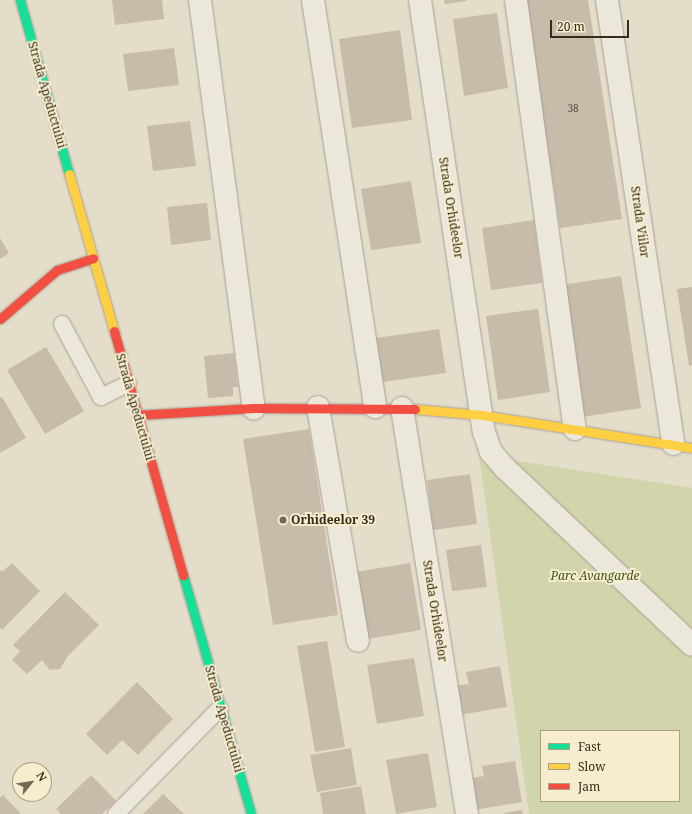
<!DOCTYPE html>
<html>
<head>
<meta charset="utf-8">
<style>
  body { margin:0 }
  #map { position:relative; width:692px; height:814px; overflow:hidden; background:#e4ddc9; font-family:"Noto Serif",serif }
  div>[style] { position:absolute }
  .green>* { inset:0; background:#d2d4ab }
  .building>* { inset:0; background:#c7bbaa }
  .roads { filter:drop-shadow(0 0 1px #a8a193) drop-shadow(0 0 1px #a8a193) }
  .lane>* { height:16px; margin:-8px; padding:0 8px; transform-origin:8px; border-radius:8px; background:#ece7db }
  .street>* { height:22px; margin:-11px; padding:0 11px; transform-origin:11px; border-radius:11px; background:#ece7db }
  .fast>* { height:9px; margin:-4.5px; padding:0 4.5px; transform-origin:4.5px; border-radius:4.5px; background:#16e098 }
  .slow>* { height:9px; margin:-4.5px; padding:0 4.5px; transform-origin:4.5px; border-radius:4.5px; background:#ffcf43 }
  .jam>* { height:9px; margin:-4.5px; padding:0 4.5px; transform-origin:4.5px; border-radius:4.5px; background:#f24e42 }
  .dots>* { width:11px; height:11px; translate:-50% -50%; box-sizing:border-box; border:2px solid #f6edce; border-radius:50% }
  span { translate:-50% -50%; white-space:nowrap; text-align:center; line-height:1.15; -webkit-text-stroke:4px #f6edce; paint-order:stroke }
  .number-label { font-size:10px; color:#5a4e3f }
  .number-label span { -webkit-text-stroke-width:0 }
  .street-label { font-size:12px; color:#362a1b }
  .poi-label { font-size:12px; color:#362a1b; font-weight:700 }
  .left { translate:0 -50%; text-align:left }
  .park-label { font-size:12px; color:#445321; font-style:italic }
  .legend { position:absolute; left:540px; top:730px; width:140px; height:72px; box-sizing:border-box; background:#f6edce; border:1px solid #a99f86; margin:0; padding:5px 7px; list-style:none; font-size:12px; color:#362a1b }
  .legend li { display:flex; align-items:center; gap:8px; height:20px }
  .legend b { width:20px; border:1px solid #a99f86 }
  .north { position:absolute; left:12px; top:762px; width:40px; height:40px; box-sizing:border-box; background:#f6edce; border:1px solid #a99f86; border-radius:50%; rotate:60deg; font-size:11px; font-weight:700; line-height:16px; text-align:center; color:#362a1b }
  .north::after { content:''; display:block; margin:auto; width:14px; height:18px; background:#736958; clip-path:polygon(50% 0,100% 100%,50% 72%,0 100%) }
  .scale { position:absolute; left:550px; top:20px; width:79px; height:18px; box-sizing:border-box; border:2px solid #362a1b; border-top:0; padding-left:5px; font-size:12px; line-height:14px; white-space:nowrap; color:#362a1b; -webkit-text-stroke:3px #f6edce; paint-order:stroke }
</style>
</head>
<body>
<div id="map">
  <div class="green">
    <i style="clip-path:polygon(evenodd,479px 455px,692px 488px,692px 814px,529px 814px,479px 455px,541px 731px,679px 731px,679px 801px,541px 801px,541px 731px)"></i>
  </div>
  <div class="building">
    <i style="clip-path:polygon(112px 0,162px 0,164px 19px,115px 25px)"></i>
    <i style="clip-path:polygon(444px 0,467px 0,467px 1px,445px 4px)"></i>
    <i style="clip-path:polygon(525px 0,588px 0,622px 219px,560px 228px)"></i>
    <i style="clip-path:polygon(497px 13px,508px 88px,464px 96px,453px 19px)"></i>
    <i style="clip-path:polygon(400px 30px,412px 120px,352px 128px,339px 39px)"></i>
    <i style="clip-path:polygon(174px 48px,179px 85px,128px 91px,123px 54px)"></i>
    <i style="clip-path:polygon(190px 121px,196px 166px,153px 171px,147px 126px)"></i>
    <i style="clip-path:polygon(411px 181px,421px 243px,371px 250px,361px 189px)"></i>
    <i style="clip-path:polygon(207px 203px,211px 240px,171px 245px,167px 207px)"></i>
    <i style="clip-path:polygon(534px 220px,542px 283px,491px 290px,482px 228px)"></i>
    <i style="clip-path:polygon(0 238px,9px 253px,0 259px)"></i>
    <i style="clip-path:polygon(621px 276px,641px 408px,582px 417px,562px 285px)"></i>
    <i style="clip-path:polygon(692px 287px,692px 365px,689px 366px,677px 289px)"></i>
    <i style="clip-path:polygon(538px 309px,550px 392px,498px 400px,486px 316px)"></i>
    <i style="clip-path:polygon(439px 329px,446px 373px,383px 382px,376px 338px)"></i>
    <i style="clip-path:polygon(46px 347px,84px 411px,45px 434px,7px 370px)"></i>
    <i style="clip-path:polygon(234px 353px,238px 387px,233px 387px,233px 396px,208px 398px,204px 356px)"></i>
    <i style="clip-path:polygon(2px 397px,26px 438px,0 453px,0 398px)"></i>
    <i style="clip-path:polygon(309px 429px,338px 615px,273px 625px,243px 439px)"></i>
    <i style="clip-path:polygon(470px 474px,477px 524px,433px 530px,427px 480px)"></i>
    <i style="clip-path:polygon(481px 545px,487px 587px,452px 591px,446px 550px)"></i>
    <i style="clip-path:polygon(12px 563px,40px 591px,2px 630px,0 627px,0 570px,2px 572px)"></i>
    <i style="clip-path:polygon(410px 563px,421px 630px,367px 639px,355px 572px)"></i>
    <i style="clip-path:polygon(65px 592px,99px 625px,67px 657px,60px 669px,50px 670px,42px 660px,27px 674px,12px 660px,20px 651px,13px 645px)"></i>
    <i style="clip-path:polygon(327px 641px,345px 747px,315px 752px,297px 646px)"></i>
    <i style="clip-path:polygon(414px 658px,424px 716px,377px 724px,367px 665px)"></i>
    <i style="clip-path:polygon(500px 666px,507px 707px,459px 715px,454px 686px,469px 684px,466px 672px)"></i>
    <i style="clip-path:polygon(137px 682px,173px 719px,138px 755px,122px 740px,107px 755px,86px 734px)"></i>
    <i style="clip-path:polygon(351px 748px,357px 785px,317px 792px,310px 755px)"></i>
    <i style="clip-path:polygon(428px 753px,437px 807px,396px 814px,386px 760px)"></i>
    <i style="clip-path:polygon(515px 761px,522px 802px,473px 810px,467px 779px,484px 776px,482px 766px)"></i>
    <i style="clip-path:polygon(91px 775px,116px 801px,102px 814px,61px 814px,56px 809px)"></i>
    <i style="clip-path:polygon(361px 786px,366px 814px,323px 814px,320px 793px)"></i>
    <i style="clip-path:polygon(163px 794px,184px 814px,143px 814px)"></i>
    <i style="clip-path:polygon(3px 795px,21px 814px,0 814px,0 798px)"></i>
    <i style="clip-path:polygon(522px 810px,523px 814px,504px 814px,504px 813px)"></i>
  </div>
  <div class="roads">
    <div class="lane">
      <i style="left:62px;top:324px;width:83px;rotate:61.9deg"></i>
      <i style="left:101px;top:397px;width:30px;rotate:-26deg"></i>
      <i style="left:116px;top:814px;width:148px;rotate:-45.5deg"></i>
    </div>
    <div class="street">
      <i style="left:200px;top:0;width:412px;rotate:82.5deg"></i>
      <i style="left:313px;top:0;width:412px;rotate:81.3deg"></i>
      <i style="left:420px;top:0;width:437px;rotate:81.6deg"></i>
      <i style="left:484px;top:432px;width:21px;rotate:71deg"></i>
      <i style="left:491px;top:452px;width:21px;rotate:49deg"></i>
      <i style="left:505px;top:468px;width:257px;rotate:43.4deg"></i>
      <i style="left:516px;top:0;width:433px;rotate:82.2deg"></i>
      <i style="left:607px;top:0;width:449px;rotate:81.5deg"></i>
      <i style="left:318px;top:407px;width:237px;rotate:80.3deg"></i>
      <i style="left:402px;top:408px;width:411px;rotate:80.9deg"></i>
    </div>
    <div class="fast">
      <i style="left:20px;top:0;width:181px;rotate:74.3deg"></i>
      <i style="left:183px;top:575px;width:248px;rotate:74.1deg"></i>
    </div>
    <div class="slow">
      <i style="left:69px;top:174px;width:163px;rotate:74deg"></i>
      <i style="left:415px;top:409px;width:67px;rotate:5.1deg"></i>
      <i style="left:482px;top:415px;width:213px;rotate:8.9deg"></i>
    </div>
    <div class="jam">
      <i style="left:0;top:319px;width:75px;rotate:-40.7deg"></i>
      <i style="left:57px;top:270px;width:38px;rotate:-18deg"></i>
      <i style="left:114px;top:331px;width:254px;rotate:74.2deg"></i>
      <i style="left:137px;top:415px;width:117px;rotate:-3.4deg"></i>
      <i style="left:254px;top:408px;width:161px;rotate:0.4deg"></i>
    </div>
  </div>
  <div class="dots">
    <i style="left:283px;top:520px;background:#736958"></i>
  </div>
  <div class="number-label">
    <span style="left:573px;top:109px">38</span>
  </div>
  <div class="street-label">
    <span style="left:47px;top:95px;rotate:74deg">Strada Apeductului</span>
    <span style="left:451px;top:208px;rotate:81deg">Strada Orhideelor</span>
    <span style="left:640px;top:222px;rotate:82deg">Strada Viilor</span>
    <span style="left:135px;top:407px;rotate:74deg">Strada Apeductului</span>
    <span style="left:435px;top:611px;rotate:81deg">Strada Orhideelor</span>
    <span style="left:224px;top:719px;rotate:74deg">Strada Apeductului</span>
  </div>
  <div class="poi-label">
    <span class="left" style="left:291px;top:520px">Orhideelor 39</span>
  </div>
  <div class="park-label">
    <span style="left:595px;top:576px">Parc Avangarde</span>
  </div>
  <ul class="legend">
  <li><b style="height:5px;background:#16e098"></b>Fast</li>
  <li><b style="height:5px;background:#ffcf43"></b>Slow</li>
  <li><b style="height:5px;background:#f24e42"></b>Jam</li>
  </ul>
  <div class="north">N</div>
  <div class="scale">20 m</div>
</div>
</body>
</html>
